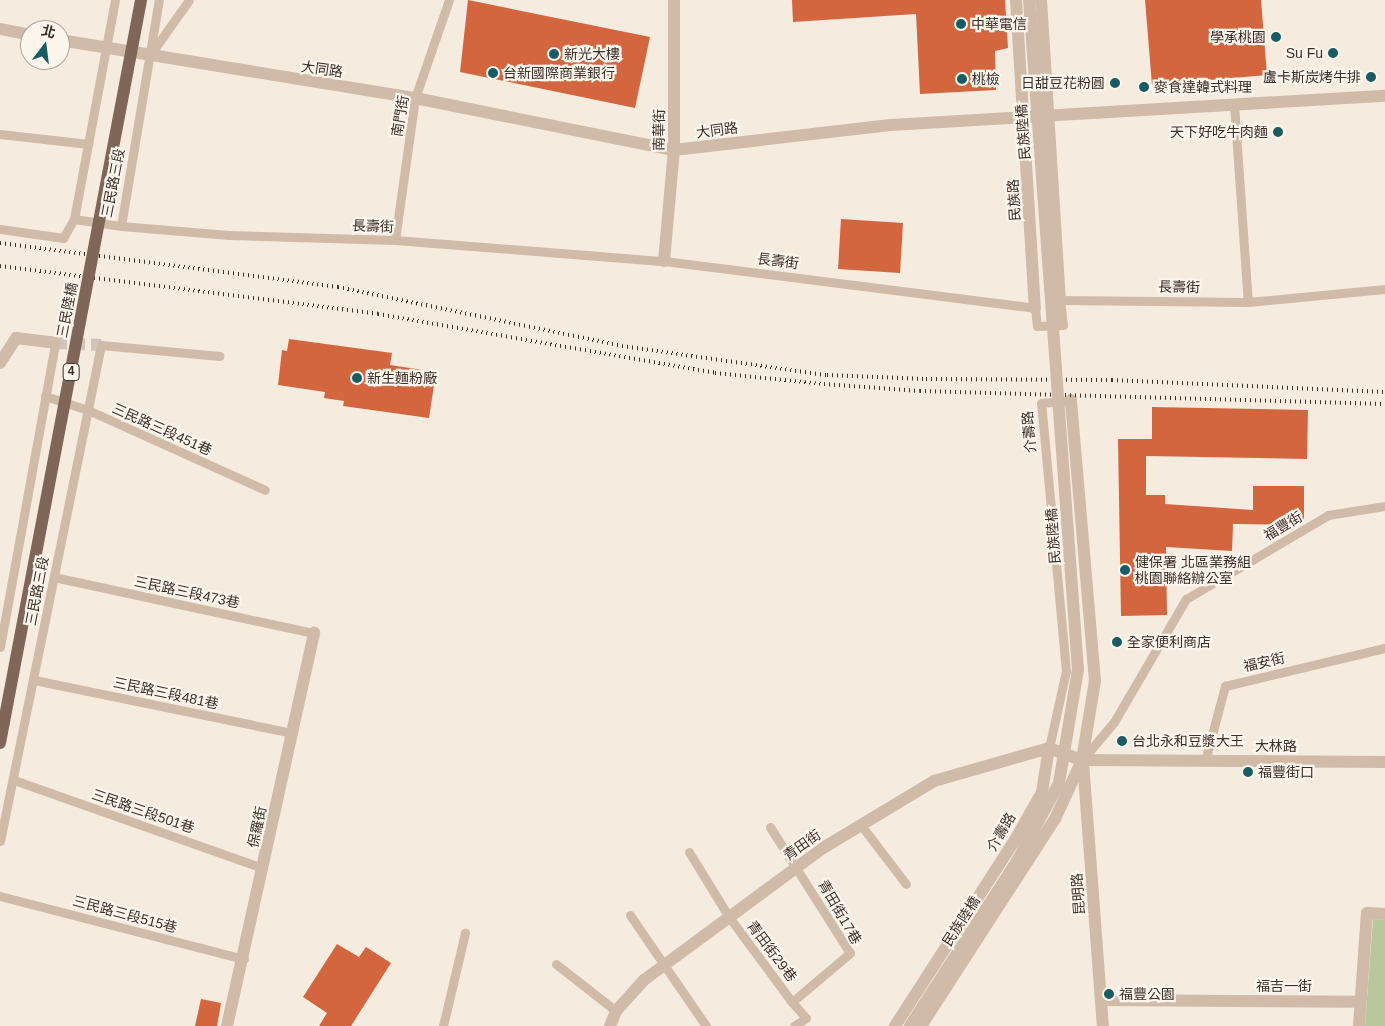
<!DOCTYPE html>
<html>
<head>
<meta charset="utf-8">
<style>
  body { margin:0 }
  #map { position:relative; width:1385px; height:1026px; overflow:hidden; background:#f5ebdf; font-family:Arial,"Noto Sans TC",sans-serif }
  div>[style] { position:absolute }
  .green>* { inset:0; background:#b8c79c }
  .building>* { inset:0; background:#d3663f }
  .minor-tunnel>* { height:12px; margin-top:-6px; transform-origin:0; background:repeating-linear-gradient(90deg,#d0c5bb 0 12px,transparent 0 18px) }
  .service>* { height:9px; margin:-4.5px; padding:0 4.5px; transform-origin:4.5px; border-radius:4.5px; background:#d0bba8 }
  .minor>* { height:12px; margin:-6px; padding:0 6px; transform-origin:6px; border-radius:6px; background:#d0bba8 }
  .rail>* { height:4px; margin-top:-2px; transform-origin:0; background:repeating-linear-gradient(90deg,#3c2f29 0 1px,transparent 0 5px) }
  .tertiary-bridge>* { height:12px; margin:-6px; padding:0 6px; transform-origin:6px; border-radius:6px; background:#d0bba8 }
  .primary-bridge>* { height:12px; margin:-6px; padding:0 6px; transform-origin:6px; border-radius:6px; background:#7f6659 }
  .dots>* { width:14px; height:14px; translate:-50% -50%; box-sizing:border-box; border:2px solid #fcf5ec; border-radius:50% }
  span { translate:-50% -50%; white-space:nowrap; text-align:center; line-height:1.15; -webkit-text-stroke:4.5px #fcf5ec; paint-order:stroke }
  .shield-label span { padding:1px 4px; background:#fcf5ec; border:1px solid; border-radius:4px; -webkit-text-stroke-width:0 }
  .shield-label { font-size:12px; color:#3c2f29; font-weight:700 }
  .poi-label { font-size:14px; color:#3c2f29 }
  .left { translate:0 -50%; text-align:left }
  .right { translate:-100% -50%; text-align:right }
  .street-label { font-size:14px; color:#3c2f29 }
  .north { position:absolute; left:20px; top:20px; width:50px; height:50px; box-sizing:border-box; background:#fcf5ec; border:1px solid #afa69e; border-radius:50%; rotate:15deg; font-size:14px; font-weight:700; line-height:20px; text-align:center; color:#3c2f29 }
  .north::after { content:''; display:block; margin:auto; width:18px; height:22px; background:#195c63; clip-path:polygon(50% 0,100% 100%,50% 72%,0 100%) }
</style>
</head>
<body>
<div id="map">
  <div class="green">
    <i style="clip-path:polygon(1373px 919px,1385px 920px,1385px 1026px,1365px 1026px)"></i>
  </div>
  <div class="building">
    <i style="clip-path:polygon(468px 0,650px 37px,635px 108px,460px 72px)"></i>
    <i style="clip-path:polygon(792px 0,1005px 0,1008px 48px,995px 51px,996px 90px,920px 94px,916px 14px,793px 22px)"></i>
    <i style="clip-path:polygon(1145px 0,1261px 0,1267px 75px,1152px 85px)"></i>
    <i style="clip-path:polygon(841px 219px,903px 223px,900px 273px,838px 269px)"></i>
    <i style="clip-path:polygon(289px 339px,392px 353px,390px 365px,436px 372px,429px 418px,343px 406px,344px 401px,324px 398px,325px 392px,278px 385px,282px 350px,287px 351px)"></i>
    <i style="clip-path:polygon(1152px 407px,1308px 410px,1307px 459px,1146px 456px,1146px 495px,1165px 495px,1165px 504px,1253px 510px,1253px 486px,1304px 486px,1304px 522px,1299px 525px,1233px 524px,1232px 551px,1166px 547px,1167px 615px,1121px 616px,1118px 439px,1152px 439px)"></i>
    <i style="clip-path:polygon(337px 944px,359px 957px,366px 947px,391px 963px,351px 1026px,319px 1026px,327px 1013px,303px 997px)"></i>
    <i style="clip-path:polygon(201px 999px,221px 1003px,217px 1026px,195px 1026px)"></i>
  </div>
  <div class="minor-tunnel">
    <i style="left:55px;top:343px;width:46px;rotate:2.5deg"></i>
  </div>
  <div class="service">
    <i style="left:150px;top:55px;width:67px;rotate:-54.7deg"></i>
    <i style="left:1234px;top:104px;width:198px;rotate:86deg"></i>
    <i style="left:0;top:134px;width:89px;rotate:6.5deg"></i>
    <i style="left:74px;top:219px;width:48px;rotate:8.5deg"></i>
    <i style="left:121px;top:226px;width:108px;rotate:4.8deg"></i>
    <i style="left:229px;top:235px;width:166px;rotate:1.7deg"></i>
    <i style="left:395px;top:240px;width:270px;rotate:4.5deg"></i>
    <i style="left:664px;top:261px;width:374px;rotate:7.2deg"></i>
    <i style="left:1035px;top:308px;width:18px;rotate:84deg"></i>
    <i style="left:1037px;top:326px;width:26px;rotate:-2deg"></i>
    <i style="left:1063px;top:325px;width:25px;rotate:-97deg"></i>
    <i style="left:1060px;top:300px;width:188px;rotate:0.6deg"></i>
    <i style="left:1248px;top:302px;width:138px;rotate:-5.4deg"></i>
    <i style="left:121px;top:226px;width:229px;rotate:-80.5deg"></i>
    <i style="left:0;top:229px;width:64px;rotate:8.1deg"></i>
    <i style="left:63px;top:238px;width:22px;rotate:-60deg"></i>
    <i style="left:74px;top:219px;width:223px;rotate:-79.4deg"></i>
    <i style="left:395px;top:240px;width:143px;rotate:-82deg"></i>
    <i style="left:415px;top:98px;width:104px;rotate:-70.9deg"></i>
    <i style="left:45px;top:396px;width:45px;rotate:18deg"></i>
    <i style="left:88px;top:410px;width:194px;rotate:24.3deg"></i>
    <i style="left:54px;top:577px;width:266px;rotate:12.2deg"></i>
    <i style="left:0;top:647px;width:309px;rotate:-79.7deg"></i>
    <i style="left:34px;top:680px;width:263px;rotate:11.6deg"></i>
    <i style="left:1049px;top:748px;width:79px;rotate:-77.6deg"></i>
    <i style="left:1066px;top:671px;width:269px;rotate:-95.3deg"></i>
    <i style="left:1041px;top:403px;width:22px;rotate:-5deg"></i>
    <i style="left:1082px;top:760px;width:50px;rotate:-49.9deg"></i>
    <i style="left:1114px;top:722px;width:143px;rotate:-59.7deg"></i>
    <i style="left:1186px;top:599px;width:165px;rotate:-30.6deg"></i>
    <i style="left:1328px;top:515px;width:58px;rotate:-9deg"></i>
    <i style="left:1205px;top:761px;width:78px;rotate:-75.1deg"></i>
    <i style="left:1225px;top:686px;width:164px;rotate:-13.4deg"></i>
    <i style="left:14px;top:780px;width:264px;rotate:19.5deg"></i>
    <i style="left:861px;top:825px;width:74px;rotate:52.7deg"></i>
    <i style="left:770px;top:827px;width:149px;rotate:57.6deg"></i>
    <i style="left:850px;top:953px;width:76px;rotate:139.8deg"></i>
    <i style="left:792px;top:1002px;width:21px;rotate:49deg"></i>
    <i style="left:806px;top:1018px;width:14px;rotate:146deg"></i>
    <i style="left:0;top:841px;width:506px;rotate:-78.49deg"></i>
    <i style="left:101px;top:345px;width:119px;rotate:5.3deg"></i>
    <i style="left:689px;top:852px;width:76px;rotate:58.4deg"></i>
    <i style="left:729px;top:917px;width:106px;rotate:53.5deg"></i>
    <i style="left:0;top:896px;width:252px;rotate:14.5deg"></i>
    <i style="left:630px;top:915px;width:135px;rotate:55.6deg"></i>
    <i style="left:556px;top:964px;width:76px;rotate:38.1deg"></i>
    <i style="left:443px;top:1026px;width:96px;rotate:-76.7deg"></i>
  </div>
  <div class="minor">
    <i style="left:1016px;top:0;width:309px;rotate:86.5deg"></i>
    <i style="left:1041px;top:0;width:301px;rotate:86.4deg"></i>
    <i style="left:0;top:29px;width:31px;rotate:11deg"></i>
    <i style="left:60px;top:40px;width:360px;rotate:9.3deg"></i>
    <i style="left:415px;top:98px;width:264px;rotate:11.4deg"></i>
    <i style="left:674px;top:150px;width:218px;rotate:-6.6deg"></i>
    <i style="left:891px;top:125px;width:495px;rotate:-3.4deg"></i>
    <i style="left:664px;top:261px;width:111px;rotate:-84.9deg"></i>
    <i style="left:674px;top:150px;width:150px;rotate:-90deg"></i>
    <i style="left:0;top:363px;width:30px;rotate:-57deg"></i>
    <i style="left:16px;top:338px;width:39px;rotate:7deg"></i>
    <i style="left:1054px;top:750px;width:30px;rotate:20deg"></i>
    <i style="left:1082px;top:760px;width:303px;rotate:0.4deg"></i>
    <i style="left:1083px;top:762px;width:265px;rotate:85.7deg"></i>
    <i style="left:1101px;top:1000px;width:259px;rotate:0.4deg"></i>
    <i style="left:227px;top:1026px;width:403px;rotate:-77.5deg"></i>
    <i style="left:610px;top:1026px;width:16px;rotate:-68deg"></i>
    <i style="left:616px;top:1011px;width:42px;rotate:-47.9deg"></i>
    <i style="left:644px;top:980px;width:222px;rotate:-36.4deg"></i>
    <i style="left:823px;top:848px;width:130px;rotate:-31.1deg"></i>
    <i style="left:934px;top:781px;width:120px;rotate:-16deg"></i>
    <i style="left:895px;top:1026px;width:221px;rotate:-57.2deg"></i>
    <i style="left:1015px;top:840px;width:55px;rotate:-60.6deg"></i>
    <i style="left:1042px;top:792px;width:45px;rotate:-81deg"></i>
    <i style="left:921px;top:1026px;width:247px;rotate:-57.1deg"></i>
    <i style="left:1055px;top:819px;width:65px;rotate:-65.4deg"></i>
    <i style="left:1082px;top:760px;width:80px;rotate:-80.7deg"></i>
    <i style="left:1095px;top:681px;width:282px;rotate:-94.9deg"></i>
    <i style="left:1359px;top:1026px;width:113px;rotate:-86deg"></i>
    <i style="left:1367px;top:913px;width:18px;rotate:3deg"></i>
  </div>
  <div class="rail">
    <i style="left:0;top:243px;width:341px;rotate:7.4deg"></i>
    <i style="left:338px;top:287px;width:290px;rotate:11.7deg"></i>
    <i style="left:622px;top:346px;width:207px;rotate:8.1deg"></i>
    <i style="left:827px;top:375px;width:99px;rotate:2.3deg"></i>
    <i style="left:926px;top:379px;width:186px;rotate:0.3deg"></i>
    <i style="left:1112px;top:380px;width:273px;rotate:2.5deg"></i>
    <i style="left:0;top:266px;width:381px;rotate:7.2deg"></i>
    <i style="left:378px;top:314px;width:342px;rotate:9.9deg"></i>
    <i style="left:715px;top:373px;width:110px;rotate:5.8deg"></i>
    <i style="left:824px;top:384px;width:96px;rotate:4.2deg"></i>
    <i style="left:920px;top:391px;width:465px;rotate:1.6deg"></i>
  </div>
  <div class="tertiary-bridge">
    <i style="left:910px;top:1026px;width:194px;rotate:-57deg"></i>
    <i style="left:1016px;top:863px;width:91px;rotate:-61.7deg"></i>
    <i style="left:1059px;top:783px;width:115px;rotate:-80.5deg"></i>
    <i style="left:1078px;top:670px;width:672px;rotate:-94.18deg"></i>
  </div>
  <div class="primary-bridge">
    <i style="left:0;top:743px;width:756px;rotate:-79.25deg"></i>
  </div>
  <div class="dots">
    <i style="left:961px;top:24px;background:#195c63"></i>
    <i style="left:1276px;top:37px;background:#195c63"></i>
    <i style="left:1333px;top:53px;background:#195c63"></i>
    <i style="left:554px;top:54px;background:#195c63"></i>
    <i style="left:493px;top:73px;background:#195c63"></i>
    <i style="left:1371px;top:77px;background:#195c63"></i>
    <i style="left:962px;top:79px;background:#195c63"></i>
    <i style="left:1115px;top:83px;background:#195c63"></i>
    <i style="left:1144px;top:87px;background:#195c63"></i>
    <i style="left:1278px;top:132px;background:#195c63"></i>
    <i style="left:357px;top:378px;background:#195c63"></i>
    <i style="left:1125px;top:570px;background:#195c63"></i>
    <i style="left:1117px;top:642px;background:#195c63"></i>
    <i style="left:1122px;top:741px;background:#195c63"></i>
    <i style="left:1248px;top:772px;background:#195c63"></i>
    <i style="left:1109px;top:994px;background:#195c63"></i>
  </div>
  <div class="shield-label">
    <span style="left:71px;top:372px">4</span>
  </div>
  <div class="poi-label">
    <span class="left" style="left:971px;top:24px">中華電信</span>
    <span class="right" style="left:1266px;top:37px">學承桃園</span>
    <span class="right" style="left:1323px;top:53px">Su Fu</span>
    <span class="left" style="left:564px;top:54px">新光大樓</span>
    <span class="left" style="left:503px;top:73px">台新國際商業銀行</span>
    <span class="right" style="left:1361px;top:77px">盧卡斯炭烤牛排</span>
    <span class="left" style="left:972px;top:79px">桃檢</span>
    <span class="right" style="left:1105px;top:83px">日甜豆花粉圓</span>
    <span class="left" style="left:1154px;top:87px">麥食達韓式料理</span>
    <span class="right" style="left:1268px;top:132px">天下好吃牛肉麵</span>
    <span class="left" style="left:367px;top:378px">新生麵粉廠</span>
    <span class="left" style="left:1135px;top:570px">健保署 北區業務組<br>桃園聯絡辦公室</span>
    <span class="left" style="left:1127px;top:642px">全家便利商店</span>
    <span class="left" style="left:1132px;top:741px">台北永和豆漿大王</span>
    <span class="left" style="left:1258px;top:772px">福豐街口</span>
    <span class="left" style="left:1119px;top:994px">福豐公園</span>
  </div>
  <div class="street-label">
    <span style="left:322px;top:69px;rotate:8deg">大同路</span>
    <span style="left:400px;top:116px;rotate:-80deg">南門街</span>
    <span style="left:659px;top:130px;rotate:-89deg">南華街</span>
    <span style="left:717px;top:130px;rotate:-7deg">大同路</span>
    <span style="left:1023px;top:132px;rotate:-94deg">民族陸橋</span>
    <span style="left:113px;top:183px;rotate:-79deg">三民路三段</span>
    <span style="left:1014px;top:200px;rotate:-93deg">民族路</span>
    <span style="left:373px;top:226px;rotate:2deg">長壽街</span>
    <span style="left:778px;top:261px;rotate:7deg">長壽街</span>
    <span style="left:1179px;top:287px;rotate:1deg">長壽街</span>
    <span style="left:67px;top:310px;rotate:-79deg">三民陸橋</span>
    <span style="left:162px;top:429px;rotate:24deg">三民路三段451巷</span>
    <span style="left:1029px;top:432px;rotate:-95deg">介壽路</span>
    <span style="left:1283px;top:526px;rotate:-31deg">福豐街</span>
    <span style="left:1053px;top:536px;rotate:-94deg">民族陸橋</span>
    <span style="left:37px;top:591px;rotate:-79deg">三民路三段</span>
    <span style="left:187px;top:592px;rotate:12deg">三民路三段473巷</span>
    <span style="left:1264px;top:662px;rotate:-13deg">福安街</span>
    <span style="left:166px;top:693px;rotate:12deg">三民路三段481巷</span>
    <span style="left:1276px;top:746px">大林路</span>
    <span style="left:143px;top:811px;rotate:19deg">三民路三段501巷</span>
    <span style="left:257px;top:827px;rotate:-78deg">保羅街</span>
    <span style="left:1001px;top:832px;rotate:-59deg">介壽路</span>
    <span style="left:802px;top:845px;rotate:-35deg">青田街</span>
    <span style="left:1078px;top:894px;rotate:-94deg">昆明路</span>
    <span style="left:840px;top:912px;rotate:60deg">青田街17巷</span>
    <span style="left:125px;top:914px;rotate:15deg">三民路三段515巷</span>
    <span style="left:961px;top:921px;rotate:-57deg">民族陸橋</span>
    <span style="left:772px;top:951px;rotate:53deg">青田街29巷</span>
    <span style="left:1284px;top:986px">福吉一街</span>
  </div>
  <div class="north">北</div>
</div>
</body>
</html>
